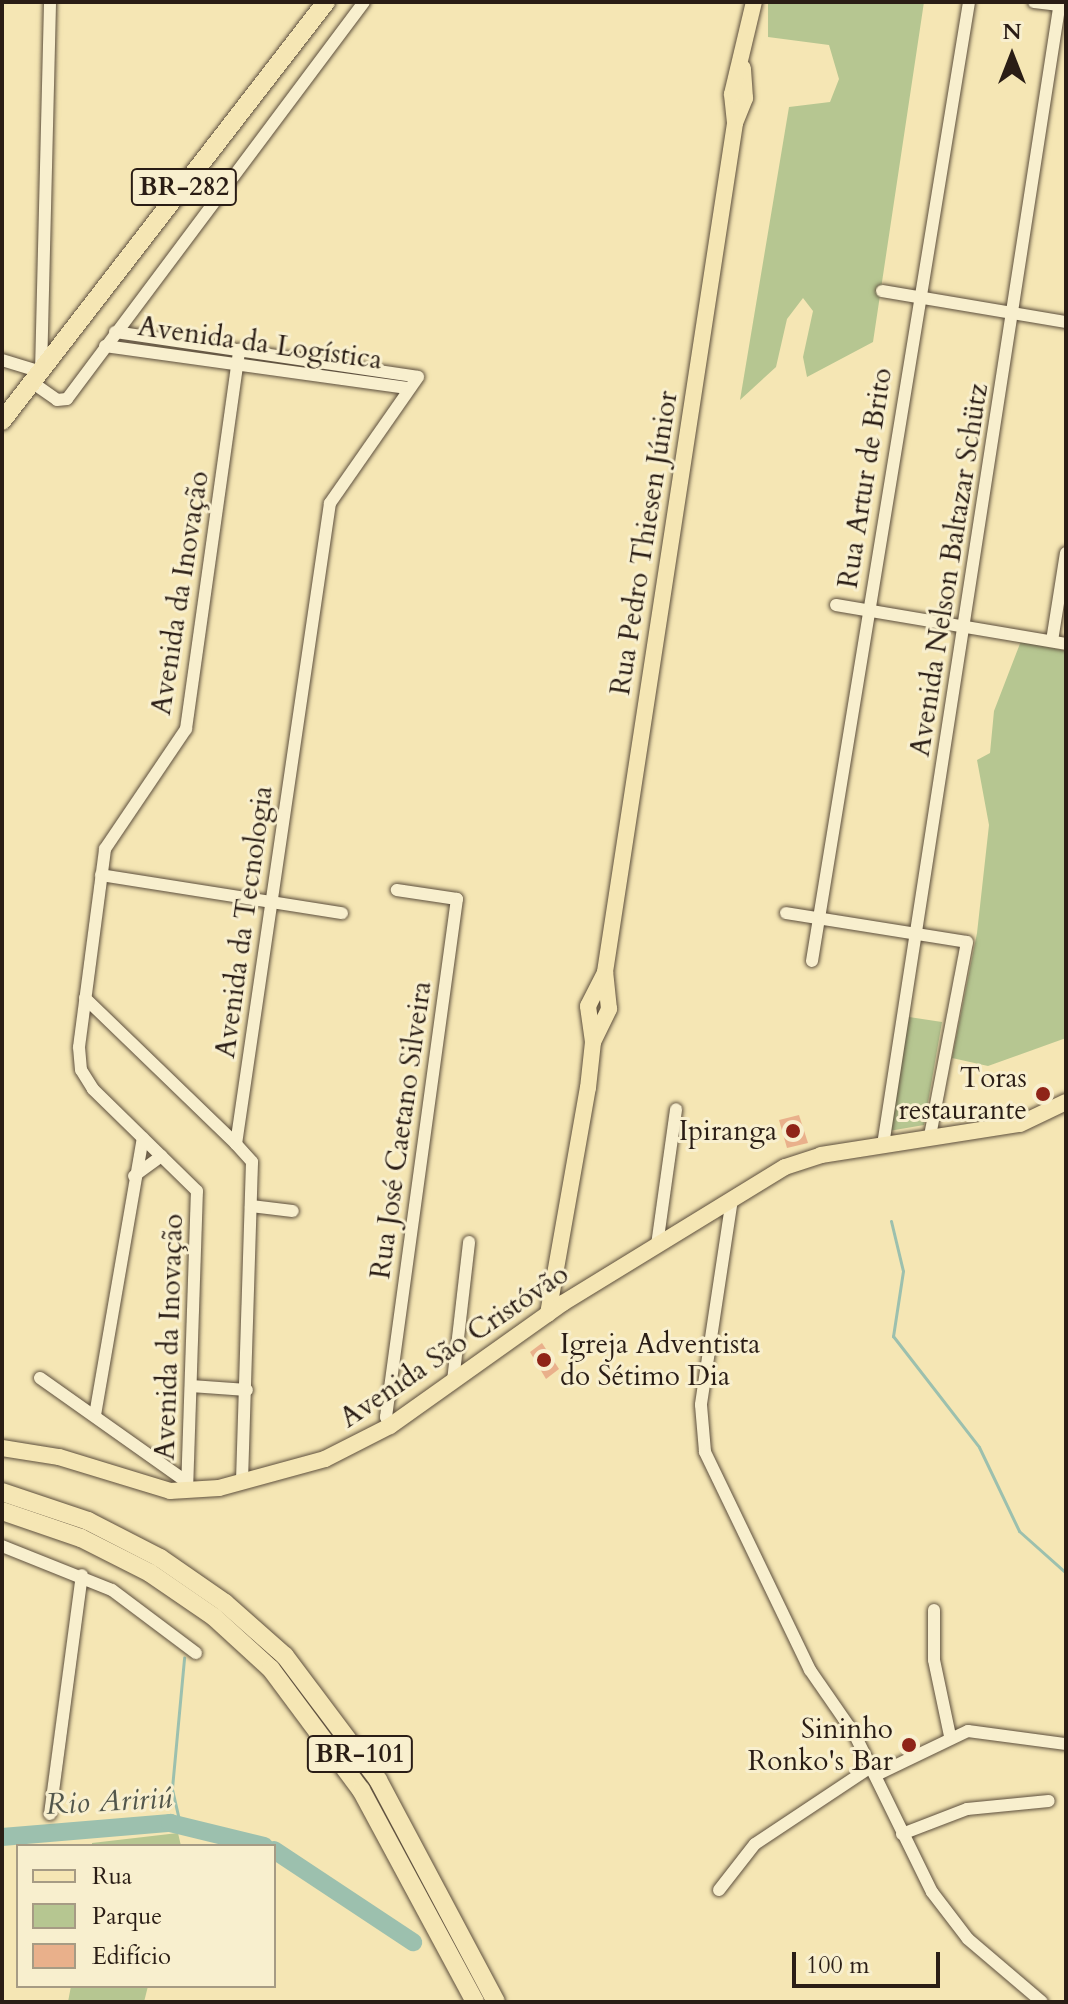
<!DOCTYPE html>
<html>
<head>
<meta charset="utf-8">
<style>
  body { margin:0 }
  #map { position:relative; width:1068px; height:2004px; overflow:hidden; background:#f5e6b4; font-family:Cardo,serif }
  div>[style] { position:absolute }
  .green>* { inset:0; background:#b6c691 }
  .stream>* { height:3px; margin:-1.5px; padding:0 1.5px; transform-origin:1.5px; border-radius:1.5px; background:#9cc0ae }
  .river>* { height:18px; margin:-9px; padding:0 9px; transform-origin:9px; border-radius:9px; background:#9cc0ae }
  .building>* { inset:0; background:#e9b08b }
  .roads { filter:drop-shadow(0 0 2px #5d4f3d) drop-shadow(0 0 2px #5d4f3d) }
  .minor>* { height:12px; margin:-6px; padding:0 6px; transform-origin:6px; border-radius:6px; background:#f8efce }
  .major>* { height:16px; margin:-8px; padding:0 8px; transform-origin:8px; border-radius:8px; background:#f5e6b4 }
  .highway>* { height:18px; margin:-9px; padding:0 9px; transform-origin:9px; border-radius:9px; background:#f5e6b4 }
  .dots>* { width:22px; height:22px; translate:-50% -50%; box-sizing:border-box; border:4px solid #f8efce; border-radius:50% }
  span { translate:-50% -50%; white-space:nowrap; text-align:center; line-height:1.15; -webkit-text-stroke:6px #f8efce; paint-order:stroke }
  .shield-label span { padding:2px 6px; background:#f8efce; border:2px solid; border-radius:6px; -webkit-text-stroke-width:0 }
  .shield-label { font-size:26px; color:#2a1d15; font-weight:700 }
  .street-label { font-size:28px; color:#2a1d15 }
  .poi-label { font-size:28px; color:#2a1d15 }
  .right { translate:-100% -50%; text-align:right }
  .left { translate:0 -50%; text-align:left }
  .water-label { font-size:30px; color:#52564b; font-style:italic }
  .frame { position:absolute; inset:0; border:4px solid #2a1d15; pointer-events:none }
  .legend { position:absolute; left:16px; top:1844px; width:260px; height:144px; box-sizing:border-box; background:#f8efce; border:2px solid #a69b84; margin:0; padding:10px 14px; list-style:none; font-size:24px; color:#2a1d15 }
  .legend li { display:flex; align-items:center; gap:16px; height:40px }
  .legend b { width:40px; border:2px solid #a69b84 }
  .north { position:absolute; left:972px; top:16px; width:80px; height:80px; -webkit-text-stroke:6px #f8efce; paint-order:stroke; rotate:0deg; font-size:22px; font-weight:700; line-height:32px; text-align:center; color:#2a1d15 }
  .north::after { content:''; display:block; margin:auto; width:28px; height:36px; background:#2a1d15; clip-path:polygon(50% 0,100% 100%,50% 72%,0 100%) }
  .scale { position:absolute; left:792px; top:1952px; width:148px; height:36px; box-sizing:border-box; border:4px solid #2a1d15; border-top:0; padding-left:10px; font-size:24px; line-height:28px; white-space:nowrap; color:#2a1d15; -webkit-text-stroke:6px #f8efce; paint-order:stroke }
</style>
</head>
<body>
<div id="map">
  <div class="green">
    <i style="clip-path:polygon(768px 2px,924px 2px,873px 342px,807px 377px,803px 357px,813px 311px,803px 298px,787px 319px,776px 367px,740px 400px,789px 107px,830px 102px,839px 79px,829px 45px,768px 37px)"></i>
    <i style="clip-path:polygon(1021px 641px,1066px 651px,1066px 1038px,988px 1066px,952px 1058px,977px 933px,989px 825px,977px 760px,990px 753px,994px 711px)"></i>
    <i style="clip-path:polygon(909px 1017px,942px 1022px,924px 1125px,889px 1131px)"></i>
    <i style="clip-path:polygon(178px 1833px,181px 1846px,92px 1846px,92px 1843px)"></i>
    <i style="clip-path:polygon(71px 1986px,148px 1986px,144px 2002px,68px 2002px)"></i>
  </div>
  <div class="stream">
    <i style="left:891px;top:1221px;width:51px;rotate:76.5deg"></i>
    <i style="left:903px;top:1271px;width:66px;rotate:98.7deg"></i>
    <i style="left:893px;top:1336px;width:140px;rotate:52.2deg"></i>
    <i style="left:979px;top:1447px;width:93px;rotate:64.5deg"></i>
    <i style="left:1019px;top:1531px;width:63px;rotate:41.8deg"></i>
    <i style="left:180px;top:1824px;width:37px;rotate:-103deg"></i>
    <i style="left:172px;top:1788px;width:131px;rotate:-84.7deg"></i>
  </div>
  <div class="river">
    <i style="left:2px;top:1837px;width:169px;rotate:-4.8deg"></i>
    <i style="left:170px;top:1823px;width:97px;rotate:13.7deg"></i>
    <i style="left:274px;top:1850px;width:167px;rotate:33.5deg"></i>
  </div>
  <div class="building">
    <i style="clip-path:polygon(799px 1115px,808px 1143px,787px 1148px,779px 1120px)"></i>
    <i style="clip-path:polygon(542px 1343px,559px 1369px,546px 1379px,530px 1352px)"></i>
  </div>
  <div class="roads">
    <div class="minor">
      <i style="left:1034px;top:2px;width:32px;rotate:7deg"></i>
      <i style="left:882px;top:291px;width:187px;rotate:9.6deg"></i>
      <i style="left:115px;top:332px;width:306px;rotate:8.4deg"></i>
      <i style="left:418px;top:377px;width:154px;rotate:124.9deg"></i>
      <i style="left:330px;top:503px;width:648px;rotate:98.34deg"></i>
      <i style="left:236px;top:1144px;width:24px;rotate:48deg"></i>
      <i style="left:252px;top:1162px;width:320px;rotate:91.8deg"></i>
      <i style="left:105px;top:346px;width:307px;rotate:7.9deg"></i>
      <i style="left:2px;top:360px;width:41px;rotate:17.1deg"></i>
      <i style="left:41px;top:372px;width:370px;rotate:-88.6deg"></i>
      <i style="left:33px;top:383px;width:29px;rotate:35deg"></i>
      <i style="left:57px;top:400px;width:10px;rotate:-6deg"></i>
      <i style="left:67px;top:399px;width:496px;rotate:-53.2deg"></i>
      <i style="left:836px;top:605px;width:233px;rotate:9.6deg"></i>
      <i style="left:1052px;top:641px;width:89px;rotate:-81deg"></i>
      <i style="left:101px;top:875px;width:244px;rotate:9deg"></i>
      <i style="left:786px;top:913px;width:183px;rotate:9.1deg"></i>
      <i style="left:967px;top:942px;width:197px;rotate:100.8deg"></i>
      <i style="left:812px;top:961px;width:972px;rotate:-80.7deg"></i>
      <i style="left:85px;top:998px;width:210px;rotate:44deg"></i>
      <i style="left:883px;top:1145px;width:1157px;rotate:-81.2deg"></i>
      <i style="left:134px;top:1176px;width:34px;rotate:-36deg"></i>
      <i style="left:732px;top:1199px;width:208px;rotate:98.6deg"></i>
      <i style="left:701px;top:1405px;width:47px;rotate:85.1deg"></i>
      <i style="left:705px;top:1452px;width:242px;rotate:64.3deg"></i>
      <i style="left:810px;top:1670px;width:79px;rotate:55.3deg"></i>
      <i style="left:855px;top:1735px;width:175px;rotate:63.9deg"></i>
      <i style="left:932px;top:1892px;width:59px;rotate:52.5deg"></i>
      <i style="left:968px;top:1939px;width:97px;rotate:40.4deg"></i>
      <i style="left:251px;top:1206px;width:42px;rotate:6.8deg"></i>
      <i style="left:657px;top:1245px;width:137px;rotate:-82deg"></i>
      <i style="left:40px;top:1378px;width:180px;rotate:35.3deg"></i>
      <i style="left:453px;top:1381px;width:140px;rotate:-83.4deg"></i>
      <i style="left:191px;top:1386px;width:56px;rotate:4.1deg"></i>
      <i style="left:95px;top:1415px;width:281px;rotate:-80.2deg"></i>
      <i style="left:390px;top:1426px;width:10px;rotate:-114deg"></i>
      <i style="left:386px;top:1417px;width:523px;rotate:-82.2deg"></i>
      <i style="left:457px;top:899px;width:61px;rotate:-171.5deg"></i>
      <i style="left:187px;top:1491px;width:300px;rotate:-88.1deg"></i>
      <i style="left:197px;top:1191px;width:146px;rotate:-135.6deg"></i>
      <i style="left:93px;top:1089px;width:22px;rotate:-122deg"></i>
      <i style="left:81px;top:1070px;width:23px;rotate:-95deg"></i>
      <i style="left:79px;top:1047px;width:200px;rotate:-82.5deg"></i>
      <i style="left:105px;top:849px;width:145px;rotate:-56deg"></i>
      <i style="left:186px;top:729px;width:383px;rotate:-82deg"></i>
      <i style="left:2px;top:1546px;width:118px;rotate:21.8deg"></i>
      <i style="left:112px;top:1590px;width:105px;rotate:36.9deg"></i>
      <i style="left:934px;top:1610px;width:50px;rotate:90deg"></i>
      <i style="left:934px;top:1660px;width:78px;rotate:78.1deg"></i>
      <i style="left:876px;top:1775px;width:102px;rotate:-25.6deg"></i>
      <i style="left:968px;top:1731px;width:99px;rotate:7.6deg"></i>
      <i style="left:50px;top:1814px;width:241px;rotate:-82.4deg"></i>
      <i style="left:902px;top:1834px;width:70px;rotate:-21deg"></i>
      <i style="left:967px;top:1809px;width:82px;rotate:-5.6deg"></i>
      <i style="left:719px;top:1890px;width:58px;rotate:-52deg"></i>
      <i style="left:755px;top:1844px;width:139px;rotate:-33.6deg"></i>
    </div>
    <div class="major">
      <i style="left:735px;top:123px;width:27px;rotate:-68deg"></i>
      <i style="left:745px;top:98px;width:30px;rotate:-94deg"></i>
      <i style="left:593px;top:1042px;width:37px;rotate:-64deg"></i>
      <i style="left:609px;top:1009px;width:37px;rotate:-96deg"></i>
      <i style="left:605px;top:972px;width:859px;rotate:-81.29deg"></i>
      <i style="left:735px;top:123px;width:29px;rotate:-96deg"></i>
      <i style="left:732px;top:94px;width:95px;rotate:-76.6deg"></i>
      <i style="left:548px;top:1314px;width:230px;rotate:-80deg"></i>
      <i style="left:588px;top:1088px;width:46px;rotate:-83.8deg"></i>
      <i style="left:593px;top:1042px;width:36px;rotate:-98deg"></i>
      <i style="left:588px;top:1006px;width:38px;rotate:-63deg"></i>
      <i style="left:2px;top:1448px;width:58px;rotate:9deg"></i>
      <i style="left:59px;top:1457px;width:116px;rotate:17deg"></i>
      <i style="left:170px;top:1491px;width:49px;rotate:-3.5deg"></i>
      <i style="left:219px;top:1488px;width:110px;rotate:-15.3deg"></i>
      <i style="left:325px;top:1459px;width:73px;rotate:-26.9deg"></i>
      <i style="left:390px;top:1426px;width:212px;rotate:-35.4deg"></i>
      <i style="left:563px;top:1303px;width:260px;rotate:-31.5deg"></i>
      <i style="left:785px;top:1167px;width:38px;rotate:-18deg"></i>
      <i style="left:821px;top:1155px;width:201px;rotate:-8.9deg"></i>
      <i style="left:1020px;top:1124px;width:51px;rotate:-25.6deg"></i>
    </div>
    <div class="highway">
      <i style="left:2px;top:421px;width:530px;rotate:-52.29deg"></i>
      <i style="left:2px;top:1492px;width:91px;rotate:18.6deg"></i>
      <i style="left:88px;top:1521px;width:81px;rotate:27.2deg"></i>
      <i style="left:160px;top:1558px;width:79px;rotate:34.7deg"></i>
      <i style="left:225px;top:1603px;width:80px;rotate:41.5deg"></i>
      <i style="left:285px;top:1656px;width:155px;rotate:53.1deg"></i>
      <i style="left:378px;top:1780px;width:251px;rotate:62deg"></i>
      <i style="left:2px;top:1511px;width:83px;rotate:18.9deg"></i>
      <i style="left:81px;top:1538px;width:77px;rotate:26.9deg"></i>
      <i style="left:150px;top:1573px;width:78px;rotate:34.5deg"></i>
      <i style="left:214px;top:1617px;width:77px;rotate:42.4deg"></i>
      <i style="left:271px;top:1669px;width:151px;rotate:53.4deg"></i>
      <i style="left:361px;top:1790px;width:241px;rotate:61.7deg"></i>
    </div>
  </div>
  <div class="dots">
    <i style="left:1043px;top:1094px;background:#8f2418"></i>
    <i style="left:793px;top:1131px;background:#8f2418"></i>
    <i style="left:544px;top:1360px;background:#8f2418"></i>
    <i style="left:909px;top:1745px;background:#8f2418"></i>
  </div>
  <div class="shield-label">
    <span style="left:184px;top:187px">BR-282</span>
    <span style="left:360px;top:1754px">BR-101</span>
  </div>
  <div class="street-label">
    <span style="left:260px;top:343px;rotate:8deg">Avenida da Logística</span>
    <span style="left:865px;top:478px;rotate:-81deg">Rua Artur de Brito</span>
    <span style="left:644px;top:543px;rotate:-81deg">Rua Pedro Thiesen Júnior</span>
    <span style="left:949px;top:570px;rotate:-81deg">Avenida Nelson Baltazar Schütz</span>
    <span style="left:180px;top:593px;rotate:-81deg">Avenida da Inovação</span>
    <span style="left:244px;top:922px;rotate:-82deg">Avenida da Tecnologia</span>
    <span style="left:401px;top:1130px;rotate:-82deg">Rua José Caetano Silveira</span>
    <span style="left:169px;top:1337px;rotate:-88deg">Avenida da Inovação</span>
    <span style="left:454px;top:1346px;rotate:-34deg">Avenida São Cristóvão</span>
  </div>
  <div class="poi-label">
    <span class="right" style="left:1027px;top:1094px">Toras<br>restaurante</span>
    <span class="right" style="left:777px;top:1131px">Ipiranga</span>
    <span class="left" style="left:560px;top:1360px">Igreja Adventista<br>do Sétimo Dia</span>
    <span class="right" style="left:893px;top:1745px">Sininho<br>Ronko's Bar</span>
  </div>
  <div class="water-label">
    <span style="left:109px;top:1802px;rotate:-3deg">Rio Aririú</span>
  </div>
  <div class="frame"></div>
  <ul class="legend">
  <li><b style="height:10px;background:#f5e6b4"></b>Rua</li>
  <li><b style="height:22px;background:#b6c691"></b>Parque</li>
  <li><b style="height:22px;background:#e9b08b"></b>Edifício</li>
  </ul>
  <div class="north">N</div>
  <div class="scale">100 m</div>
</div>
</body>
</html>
